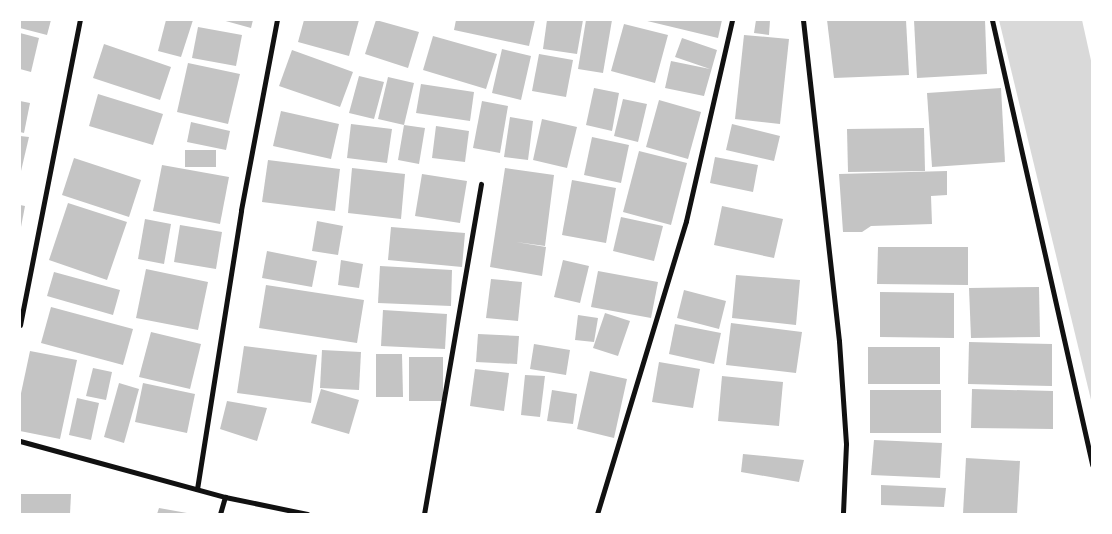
<!DOCTYPE html>
<html>
<head>
<meta charset="utf-8">
<style>
  body { margin:0 }
  #map { position:relative; width:1112px; height:534px; overflow:hidden; background:#fff; font-family:Montserrat,sans-serif }
  div>[style] { position:absolute }
  .water>* { inset:0; background:#d9d9d9 }
  .building>* { inset:0; background:#c4c4c4 }
  .minor>* { height:5px; margin:-2.5px; padding:0 2.5px; transform-origin:2.5px; border-radius:2.5px; background:#111 }
  span { translate:-50% -50%; white-space:nowrap; text-align:center; line-height:1.15; -webkit-text-stroke:5px #fff; paint-order:stroke }
  .frame { position:absolute; inset:0; border:21px solid #fff; pointer-events:none }
</style>
</head>
<body>
<div id="map">
  <div class="water">
    <i style="clip-path:polygon(999px 20px,1082px 20px,1092px 65px,1092px 404px)"></i>
  </div>
  <div class="building">
    <i style="clip-path:polygon(20px 20px,51px 20px,47px 35px,20px 28px)"></i>
    <i style="clip-path:polygon(166px 20px,193px 20px,181px 57px,158px 51px)"></i>
    <i style="clip-path:polygon(222px 20px,253px 20px,251px 28px)"></i>
    <i style="clip-path:polygon(304px 20px,359px 20px,349px 56px,298px 42px)"></i>
    <i style="clip-path:polygon(376px 20px,419px 32px,408px 68px,365px 54px)"></i>
    <i style="clip-path:polygon(456px 20px,535px 20px,529px 46px,454px 30px)"></i>
    <i style="clip-path:polygon(547px 20px,583px 20px,577px 54px,543px 49px)"></i>
    <i style="clip-path:polygon(586px 20px,612px 20px,603px 73px,578px 69px)"></i>
    <i style="clip-path:polygon(643px 20px,722px 20px,718px 38px)"></i>
    <i style="clip-path:polygon(756px 20px,770px 20px,769px 35px,754px 33px)"></i>
    <i style="clip-path:polygon(827px 20px,906px 20px,909px 75px,834px 78px)"></i>
    <i style="clip-path:polygon(914px 20px,985px 20px,987px 74px,917px 78px)"></i>
    <i style="clip-path:polygon(624px 24px,668px 35px,655px 83px,611px 71px)"></i>
    <i style="clip-path:polygon(198px 27px,242px 35px,236px 66px,192px 58px)"></i>
    <i style="clip-path:polygon(20px 33px,39px 38px,31px 72px,20px 69px)"></i>
    <i style="clip-path:polygon(744px 35px,789px 39px,780px 124px,735px 119px)"></i>
    <i style="clip-path:polygon(433px 36px,497px 54px,486px 89px,423px 70px)"></i>
    <i style="clip-path:polygon(682px 38px,717px 50px,704px 96px,665px 88px,671px 61px,710px 69px,675px 57px)"></i>
    <i style="clip-path:polygon(104px 44px,171px 67px,160px 100px,93px 78px)"></i>
    <i style="clip-path:polygon(502px 49px,531px 56px,521px 100px,492px 93px)"></i>
    <i style="clip-path:polygon(292px 50px,353px 72px,340px 107px,279px 86px)"></i>
    <i style="clip-path:polygon(539px 54px,573px 60px,566px 97px,532px 91px)"></i>
    <i style="clip-path:polygon(188px 63px,240px 74px,228px 124px,177px 112px)"></i>
    <i style="clip-path:polygon(359px 76px,384px 82px,374px 119px,349px 113px)"></i>
    <i style="clip-path:polygon(388px 77px,414px 83px,404px 125px,378px 119px)"></i>
    <i style="clip-path:polygon(421px 84px,474px 92px,470px 121px,416px 113px)"></i>
    <i style="clip-path:polygon(594px 88px,619px 93px,612px 131px,586px 125px)"></i>
    <i style="clip-path:polygon(1001px 88px,1005px 162px,932px 167px,927px 93px)"></i>
    <i style="clip-path:polygon(98px 94px,163px 114px,153px 145px,89px 126px)"></i>
    <i style="clip-path:polygon(623px 99px,647px 104px,638px 142px,614px 136px)"></i>
    <i style="clip-path:polygon(659px 100px,701px 112px,688px 159px,646px 147px)"></i>
    <i style="clip-path:polygon(20px 101px,30px 103px,24px 133px,20px 132px)"></i>
    <i style="clip-path:polygon(482px 101px,508px 106px,500px 153px,473px 148px)"></i>
    <i style="clip-path:polygon(281px 111px,339px 124px,331px 159px,273px 146px)"></i>
    <i style="clip-path:polygon(510px 117px,533px 121px,528px 160px,504px 157px)"></i>
    <i style="clip-path:polygon(542px 119px,577px 127px,567px 168px,533px 160px)"></i>
    <i style="clip-path:polygon(191px 122px,230px 131px,226px 150px,187px 142px)"></i>
    <i style="clip-path:polygon(351px 124px,392px 129px,387px 163px,347px 158px)"></i>
    <i style="clip-path:polygon(732px 124px,780px 136px,774px 161px,726px 150px)"></i>
    <i style="clip-path:polygon(404px 125px,425px 128px,419px 164px,398px 160px)"></i>
    <i style="clip-path:polygon(436px 126px,469px 131px,465px 162px,432px 158px)"></i>
    <i style="clip-path:polygon(924px 128px,925px 171px,848px 172px,847px 129px)"></i>
    <i style="clip-path:polygon(20px 136px,29px 137px,21px 171px,20px 171px)"></i>
    <i style="clip-path:polygon(592px 137px,629px 145px,621px 183px,584px 175px)"></i>
    <i style="clip-path:polygon(185px 150px,216px 150px,216px 167px,185px 167px)"></i>
    <i style="clip-path:polygon(639px 151px,687px 163px,671px 225px,623px 212px)"></i>
    <i style="clip-path:polygon(715px 157px,758px 165px,753px 192px,710px 183px)"></i>
    <i style="clip-path:polygon(74px 158px,141px 180px,129px 217px,62px 195px)"></i>
    <i style="clip-path:polygon(268px 160px,340px 169px,335px 211px,262px 202px)"></i>
    <i style="clip-path:polygon(162px 165px,229px 177px,220px 224px,153px 211px)"></i>
    <i style="clip-path:polygon(352px 168px,405px 174px,401px 219px,348px 213px)"></i>
    <i style="clip-path:polygon(505px 168px,554px 175px,545px 246px,516px 242px,546px 247px,542px 276px,490px 267px)"></i>
    <i style="clip-path:polygon(947px 171px,947px 195px,931px 196px,932px 224px,871px 226px,862px 232px,843px 232px,839px 174px)"></i>
    <i style="clip-path:polygon(422px 174px,467px 181px,460px 223px,415px 216px)"></i>
    <i style="clip-path:polygon(572px 180px,616px 188px,606px 243px,562px 235px)"></i>
    <i style="clip-path:polygon(68px 203px,127px 222px,107px 280px,49px 260px)"></i>
    <i style="clip-path:polygon(20px 205px,25px 206px,21px 227px,20px 227px)"></i>
    <i style="clip-path:polygon(722px 206px,783px 219px,774px 258px,714px 245px)"></i>
    <i style="clip-path:polygon(621px 217px,663px 226px,654px 261px,613px 251px)"></i>
    <i style="clip-path:polygon(145px 219px,171px 224px,164px 264px,138px 259px)"></i>
    <i style="clip-path:polygon(317px 221px,343px 226px,338px 255px,312px 251px)"></i>
    <i style="clip-path:polygon(180px 225px,222px 232px,216px 269px,174px 262px)"></i>
    <i style="clip-path:polygon(391px 227px,465px 233px,462px 267px,388px 260px)"></i>
    <i style="clip-path:polygon(878px 247px,968px 247px,968px 285px,877px 284px)"></i>
    <i style="clip-path:polygon(267px 251px,317px 261px,312px 287px,262px 278px)"></i>
    <i style="clip-path:polygon(341px 260px,363px 264px,359px 288px,338px 285px)"></i>
    <i style="clip-path:polygon(563px 260px,589px 266px,580px 303px,554px 297px)"></i>
    <i style="clip-path:polygon(380px 266px,452px 270px,451px 306px,378px 303px)"></i>
    <i style="clip-path:polygon(146px 269px,208px 282px,198px 330px,136px 318px)"></i>
    <i style="clip-path:polygon(598px 271px,658px 282px,651px 318px,591px 307px)"></i>
    <i style="clip-path:polygon(54px 272px,120px 290px,113px 315px,47px 296px)"></i>
    <i style="clip-path:polygon(736px 275px,800px 280px,796px 325px,732px 318px)"></i>
    <i style="clip-path:polygon(491px 279px,522px 282px,518px 321px,486px 318px)"></i>
    <i style="clip-path:polygon(266px 285px,364px 300px,357px 343px,259px 328px)"></i>
    <i style="clip-path:polygon(1039px 287px,1040px 337px,971px 338px,969px 288px)"></i>
    <i style="clip-path:polygon(684px 290px,726px 301px,719px 329px,677px 318px)"></i>
    <i style="clip-path:polygon(880px 292px,954px 293px,954px 338px,880px 337px)"></i>
    <i style="clip-path:polygon(51px 307px,133px 329px,123px 365px,41px 343px)"></i>
    <i style="clip-path:polygon(383px 310px,447px 314px,445px 349px,381px 346px)"></i>
    <i style="clip-path:polygon(605px 313px,630px 321px,618px 356px,593px 348px)"></i>
    <i style="clip-path:polygon(578px 315px,598px 318px,594px 342px,575px 340px)"></i>
    <i style="clip-path:polygon(731px 323px,802px 332px,796px 373px,726px 365px)"></i>
    <i style="clip-path:polygon(675px 324px,721px 333px,714px 364px,669px 354px)"></i>
    <i style="clip-path:polygon(151px 332px,201px 344px,190px 389px,139px 377px)"></i>
    <i style="clip-path:polygon(478px 334px,519px 336px,517px 364px,476px 362px)"></i>
    <i style="clip-path:polygon(969px 342px,1052px 344px,1052px 386px,968px 384px)"></i>
    <i style="clip-path:polygon(534px 344px,570px 350px,566px 375px,530px 369px)"></i>
    <i style="clip-path:polygon(244px 346px,317px 355px,311px 403px,237px 393px)"></i>
    <i style="clip-path:polygon(868px 347px,940px 347px,940px 384px,868px 384px)"></i>
    <i style="clip-path:polygon(322px 350px,361px 352px,359px 390px,320px 388px)"></i>
    <i style="clip-path:polygon(30px 351px,77px 360px,60px 439px,20px 431px,20px 398px)"></i>
    <i style="clip-path:polygon(376px 354px,402px 354px,403px 397px,376px 397px)"></i>
    <i style="clip-path:polygon(409px 357px,443px 357px,443px 401px,409px 401px)"></i>
    <i style="clip-path:polygon(659px 362px,700px 369px,693px 408px,652px 402px)"></i>
    <i style="clip-path:polygon(93px 368px,112px 372px,106px 400px,86px 396px)"></i>
    <i style="clip-path:polygon(475px 369px,509px 373px,504px 411px,470px 406px)"></i>
    <i style="clip-path:polygon(590px 371px,627px 379px,614px 438px,577px 429px)"></i>
    <i style="clip-path:polygon(525px 375px,545px 376px,540px 417px,521px 415px)"></i>
    <i style="clip-path:polygon(722px 376px,783px 382px,779px 426px,718px 421px)"></i>
    <i style="clip-path:polygon(119px 383px,139px 389px,124px 443px,104px 437px)"></i>
    <i style="clip-path:polygon(143px 383px,195px 394px,187px 433px,135px 422px)"></i>
    <i style="clip-path:polygon(321px 389px,359px 400px,349px 434px,311px 423px)"></i>
    <i style="clip-path:polygon(972px 389px,1053px 391px,1053px 429px,971px 428px)"></i>
    <i style="clip-path:polygon(552px 390px,577px 394px,573px 424px,547px 421px)"></i>
    <i style="clip-path:polygon(870px 390px,941px 390px,941px 433px,870px 433px)"></i>
    <i style="clip-path:polygon(77px 398px,99px 403px,91px 440px,69px 435px)"></i>
    <i style="clip-path:polygon(227px 401px,267px 408px,257px 441px,220px 429px)"></i>
    <i style="clip-path:polygon(874px 440px,942px 443px,940px 478px,871px 475px)"></i>
    <i style="clip-path:polygon(743px 454px,804px 460px,799px 482px,741px 472px)"></i>
    <i style="clip-path:polygon(966px 458px,1020px 461px,1017px 514px,963px 514px)"></i>
    <i style="clip-path:polygon(881px 485px,946px 488px,944px 507px,881px 505px)"></i>
    <i style="clip-path:polygon(20px 494px,71px 494px,70px 514px,20px 514px)"></i>
    <i style="clip-path:polygon(159px 508px,187px 513px,187px 514px,157px 514px)"></i>
  </div>
  <div class="minor">
    <i style="left:803px;top:20px;width:323px;rotate:83.6deg"></i>
    <i style="left:839px;top:341px;width:103px;rotate:86.1deg"></i>
    <i style="left:846px;top:444px;width:70px;rotate:92.5deg"></i>
    <i style="left:992px;top:20px;width:456px;rotate:77.3deg"></i>
    <i style="left:20px;top:325px;width:311px;rotate:-78.9deg"></i>
    <i style="left:20px;top:441px;width:213px;rotate:15.3deg"></i>
    <i style="left:225px;top:497px;width:84px;rotate:11.7deg"></i>
    <i style="left:197px;top:489px;width:282px;rotate:-81deg"></i>
    <i style="left:241px;top:210px;width:193px;rotate:-79.3deg"></i>
    <i style="left:220px;top:514px;width:18px;rotate:-74deg"></i>
    <i style="left:424px;top:514px;width:335px;rotate:-80.2deg"></i>
    <i style="left:597px;top:514px;width:306px;rotate:-73.1deg"></i>
    <i style="left:686px;top:221px;width:206px;rotate:-77.1deg"></i>
  </div>
  <div class="frame"></div>
</div>
</body>
</html>
